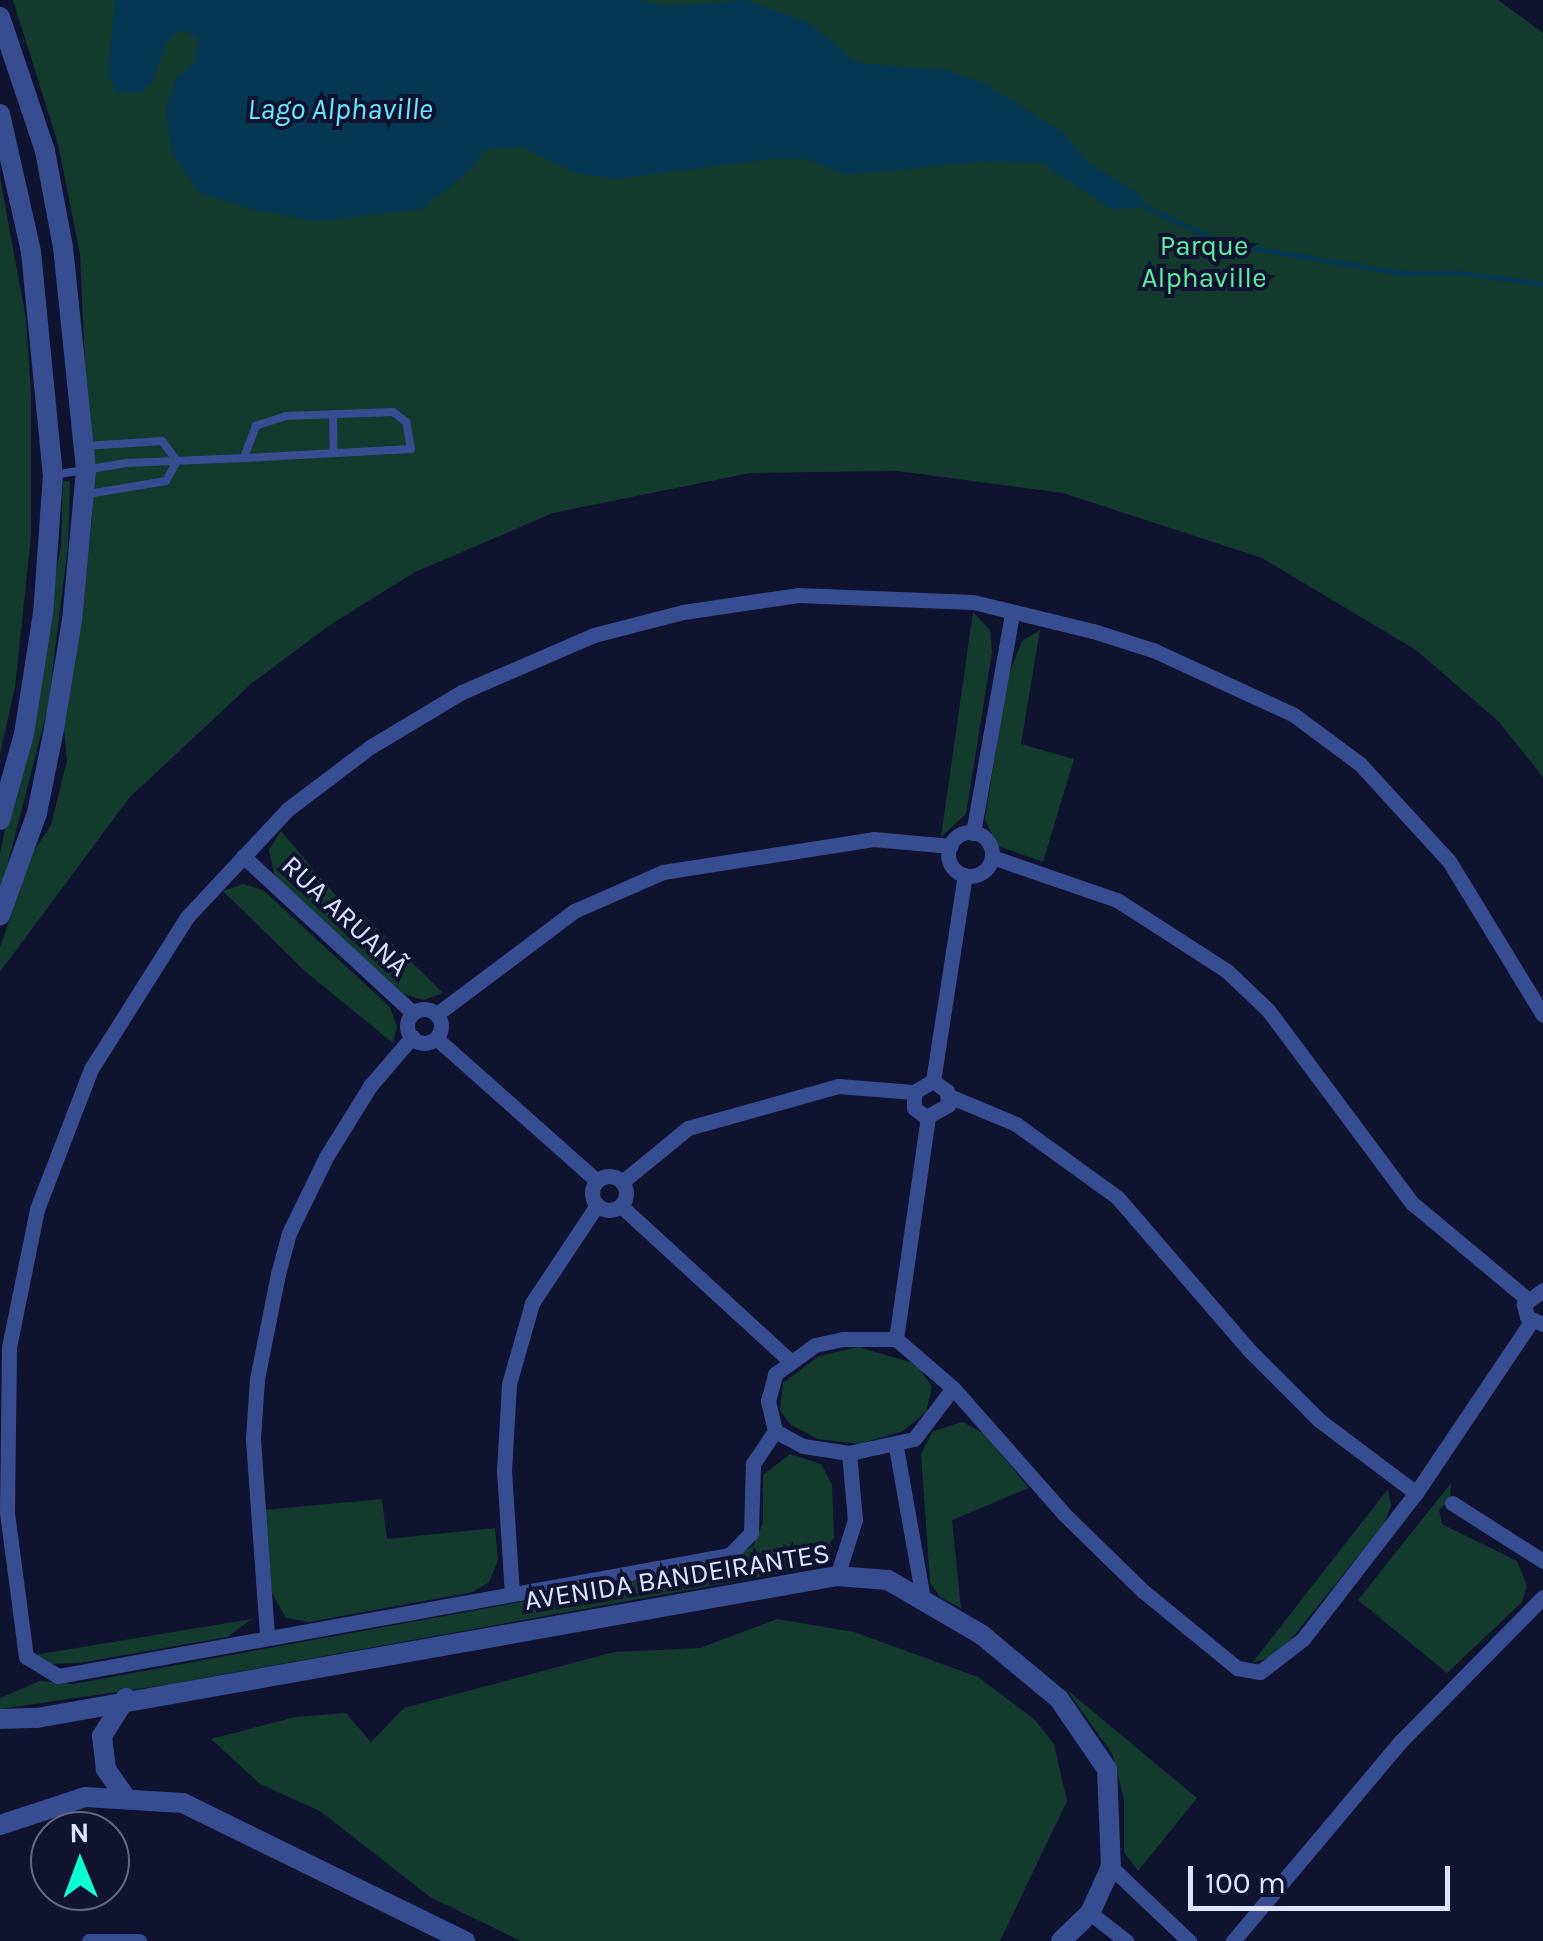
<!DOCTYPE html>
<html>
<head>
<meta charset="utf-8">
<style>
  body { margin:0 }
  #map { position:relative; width:1543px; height:1941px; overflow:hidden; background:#10132f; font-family:Karla,sans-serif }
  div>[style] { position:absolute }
  .green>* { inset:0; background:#123a2d }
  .water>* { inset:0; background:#063752 }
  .stream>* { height:5px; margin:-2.5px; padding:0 2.5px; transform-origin:2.5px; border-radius:2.5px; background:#063752 }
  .service>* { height:8px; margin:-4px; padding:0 4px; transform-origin:4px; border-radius:4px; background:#374d92 }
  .minor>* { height:15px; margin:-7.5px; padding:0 7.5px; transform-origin:7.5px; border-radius:7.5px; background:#374d92 }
  .minor>.ring { margin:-7.5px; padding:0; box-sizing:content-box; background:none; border:15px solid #374d92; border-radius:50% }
  .tertiary>* { height:20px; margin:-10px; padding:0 10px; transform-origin:10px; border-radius:10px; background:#374d92 }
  span { translate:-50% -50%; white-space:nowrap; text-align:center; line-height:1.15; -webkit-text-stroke:8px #10132f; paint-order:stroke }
  .park-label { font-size:28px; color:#5eeca0 }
  .street-label { font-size:28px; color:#dee4ff }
  .water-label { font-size:30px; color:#6ce5ff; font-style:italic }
  .north { position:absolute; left:30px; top:1811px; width:100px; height:100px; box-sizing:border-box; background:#10132f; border:2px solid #626782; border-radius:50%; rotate:359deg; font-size:28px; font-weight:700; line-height:40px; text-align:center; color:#dee4ff }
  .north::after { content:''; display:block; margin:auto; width:35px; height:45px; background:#0affd2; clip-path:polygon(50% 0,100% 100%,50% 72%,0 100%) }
  .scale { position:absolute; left:1188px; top:1866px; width:262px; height:45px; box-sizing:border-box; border:5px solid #dee4ff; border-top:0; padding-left:12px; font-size:30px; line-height:35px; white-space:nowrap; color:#dee4ff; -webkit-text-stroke:8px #10132f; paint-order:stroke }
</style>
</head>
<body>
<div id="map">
  <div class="green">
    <i style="clip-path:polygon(13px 0,1498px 0,1543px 33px,1543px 777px,1498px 721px,1416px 650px,1262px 558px,1063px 493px,898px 471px,750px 473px,553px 513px,415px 572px,330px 625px,251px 684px,129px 798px,0 972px,0 947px,33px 852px,51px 825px,67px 761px,64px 728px,92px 519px,80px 254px,58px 144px)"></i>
    <i style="clip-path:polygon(0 177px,26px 319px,31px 395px,31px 536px,15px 687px,0 754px)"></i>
    <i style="clip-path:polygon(63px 481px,70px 481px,68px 545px,48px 707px,0 894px,0 854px,61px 546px)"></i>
    <i style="clip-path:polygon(973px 612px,990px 630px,992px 652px,966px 814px,941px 837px)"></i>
    <i style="clip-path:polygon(1040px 630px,1021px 744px,1074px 759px,1043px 862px,998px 846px,985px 820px,1007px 679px,1022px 641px)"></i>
    <i style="clip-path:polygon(281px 831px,356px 919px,363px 914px,443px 993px,423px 1000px,404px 994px,275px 877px,269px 850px)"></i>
    <i style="clip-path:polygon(243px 884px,263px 890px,390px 1007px,397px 1027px,393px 1043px,307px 973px,223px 891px)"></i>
    <i style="clip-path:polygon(858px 1347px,917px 1364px,932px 1387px,926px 1412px,903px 1431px,859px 1444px,818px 1439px,791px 1425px,780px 1410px,783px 1383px,819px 1356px)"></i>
    <i style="clip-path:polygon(963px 1422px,984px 1434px,1029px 1488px,952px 1520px,961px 1608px,940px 1597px,930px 1582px,921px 1454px,933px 1431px)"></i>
    <i style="clip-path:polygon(790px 1454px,821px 1464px,832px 1485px,834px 1538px,810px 1568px,165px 1685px,0 1709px,0 1698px,40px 1681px,73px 1684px,723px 1565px,753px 1546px,763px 1523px,763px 1475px)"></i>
    <i style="clip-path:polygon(1451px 1483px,1450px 1499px,1439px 1510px,1442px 1524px,1517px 1561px,1527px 1586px,1522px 1602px,1447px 1673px,1358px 1600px)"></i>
    <i style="clip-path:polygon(1388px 1489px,1391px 1506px,1384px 1524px,1279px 1654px,1252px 1663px)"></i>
    <i style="clip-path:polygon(382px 1499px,387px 1539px,495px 1528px,498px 1561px,489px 1582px,473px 1592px,309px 1622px,286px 1618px,272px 1593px,264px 1510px)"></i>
    <i style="clip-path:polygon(252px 1619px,227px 1637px,79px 1663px,52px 1664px,34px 1655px)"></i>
    <i style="clip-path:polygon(777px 1619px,854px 1632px,978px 1677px,1034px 1719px,1054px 1744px,1067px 1801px,1000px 1941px,521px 1941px,430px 1897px,320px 1811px,260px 1784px,211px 1739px,295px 1717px,346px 1713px,371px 1742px,404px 1708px,614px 1652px,700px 1648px)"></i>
    <i style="clip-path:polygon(1066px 1689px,1197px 1798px,1138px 1871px,1124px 1852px,1124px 1799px,1112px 1753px)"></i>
  </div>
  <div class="water">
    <i style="clip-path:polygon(115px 0,638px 0,668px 6px,745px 0,809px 23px,858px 63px,946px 70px,982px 82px,1063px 132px,1088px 163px,1140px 194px,1144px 206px,1113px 210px,1041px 163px,987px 161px,846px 175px,806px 159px,769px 159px,616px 179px,579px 174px,521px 147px,484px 150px,471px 170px,422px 209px,318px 221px,258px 211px,200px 193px,172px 153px,166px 111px,176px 77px,196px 62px,197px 37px,181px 30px,166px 43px,152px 83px,139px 93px,116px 93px,108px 74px)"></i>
  </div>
  <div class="stream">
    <i style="left:1144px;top:206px;width:87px;rotate:25.1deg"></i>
    <i style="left:1223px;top:243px;width:180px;rotate:9.6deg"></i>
    <i style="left:1400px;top:273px;width:62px"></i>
    <i style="left:1462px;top:273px;width:82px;rotate:7.7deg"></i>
  </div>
  <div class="service">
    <i style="left:333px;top:414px;width:39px;rotate:89deg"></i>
    <i style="left:85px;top:446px;width:77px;rotate:-3.7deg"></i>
    <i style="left:162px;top:441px;width:25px;rotate:53deg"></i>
    <i style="left:177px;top:461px;width:23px;rotate:119deg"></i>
    <i style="left:166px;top:481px;width:79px;rotate:170.5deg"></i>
    <i style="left:53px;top:475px;width:75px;rotate:-9.2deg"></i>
    <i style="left:127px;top:463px;width:117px;rotate:-2.4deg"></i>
    <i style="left:244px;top:458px;width:167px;rotate:-3.1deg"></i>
    <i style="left:411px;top:449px;width:27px;rotate:-100deg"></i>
    <i style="left:406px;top:422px;width:16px;rotate:-142deg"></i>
    <i style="left:393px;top:412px;width:107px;rotate:177.9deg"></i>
    <i style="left:286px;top:416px;width:32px;rotate:162deg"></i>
    <i style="left:256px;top:426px;width:34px;rotate:111deg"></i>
  </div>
  <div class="minor">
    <i class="ring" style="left:948px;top:832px;width:29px;height:29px"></i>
    <i style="left:973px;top:833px;width:223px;rotate:-79.9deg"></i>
    <i style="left:243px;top:856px;width:231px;rotate:42.7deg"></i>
    <i style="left:992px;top:857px;width:132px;rotate:19deg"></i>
    <i style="left:1117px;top:900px;width:131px;rotate:32.8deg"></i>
    <i style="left:1227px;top:971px;width:57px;rotate:43.6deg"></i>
    <i style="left:1268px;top:1010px;width:241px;rotate:53.3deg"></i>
    <i style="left:1412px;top:1203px;width:148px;rotate:39.8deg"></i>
    <i class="ring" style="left:407px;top:1009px;width:19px;height:19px"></i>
    <i style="left:437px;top:1014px;width:171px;rotate:-36.9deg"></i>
    <i style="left:574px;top:911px;width:97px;rotate:-23.7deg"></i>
    <i style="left:663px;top:872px;width:213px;rotate:-8.9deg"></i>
    <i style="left:873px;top:839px;width:78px;rotate:5.1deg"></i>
    <i style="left:436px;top:1038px;width:215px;rotate:41.6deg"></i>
    <i style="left:933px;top:1081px;width:208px;rotate:-81.2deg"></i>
    <i style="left:949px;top:1096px;width:73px;rotate:22.7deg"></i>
    <i style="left:1016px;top:1124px;width:125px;rotate:35.9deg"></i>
    <i style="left:1117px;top:1197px;width:205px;rotate:49.2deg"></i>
    <i style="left:1251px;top:1352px;width:96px;rotate:45deg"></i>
    <i style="left:1319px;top:1420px;width:121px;rotate:37deg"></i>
    <i class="ring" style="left:592px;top:1176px;width:19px;height:19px"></i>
    <i style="left:622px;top:1182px;width:85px;rotate:-39.3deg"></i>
    <i style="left:688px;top:1128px;width:156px;rotate:-15.6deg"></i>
    <i style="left:838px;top:1086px;width:76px;rotate:4.5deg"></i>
    <i style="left:914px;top:1092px;width:22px;rotate:-30deg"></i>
    <i style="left:933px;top:1081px;width:17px;rotate:36deg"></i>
    <i style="left:947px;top:1091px;width:14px;rotate:86deg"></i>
    <i style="left:948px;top:1105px;width:25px;rotate:151deg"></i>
    <i style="left:926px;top:1117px;width:15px;rotate:-143deg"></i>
    <i style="left:914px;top:1108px;width:16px;rotate:-90deg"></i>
    <i style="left:621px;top:1206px;width:226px;rotate:42.5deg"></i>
    <i style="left:1543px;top:1290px;width:24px;rotate:144deg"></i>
    <i style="left:1524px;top:1304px;width:13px;rotate:77deg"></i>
    <i style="left:1527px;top:1317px;width:17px;rotate:24deg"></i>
    <i style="left:844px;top:1339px;width:52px"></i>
    <i style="left:896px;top:1339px;width:75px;rotate:40.7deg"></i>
    <i style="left:953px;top:1388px;width:64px;rotate:127.4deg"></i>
    <i style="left:914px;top:1439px;width:66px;rotate:167.8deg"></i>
    <i style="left:849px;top:1453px;width:47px;rotate:-171.3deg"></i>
    <i style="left:803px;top:1446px;width:32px;rotate:-152deg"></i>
    <i style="left:775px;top:1431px;width:31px;rotate:-103deg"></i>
    <i style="left:768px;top:1401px;width:28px;rotate:-75deg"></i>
    <i style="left:775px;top:1374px;width:49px;rotate:-35.9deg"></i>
    <i style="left:815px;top:1345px;width:30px;rotate:-12deg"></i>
    <i style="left:896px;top:1339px;width:224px;rotate:-81.8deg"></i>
    <i style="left:953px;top:1388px;width:169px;rotate:48.6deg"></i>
    <i style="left:1065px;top:1515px;width:109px;rotate:44.3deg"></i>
    <i style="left:1143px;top:1591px;width:122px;rotate:39.3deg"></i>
    <i style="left:1237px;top:1668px;width:23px;rotate:10deg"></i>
    <i style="left:1260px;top:1672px;width:54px;rotate:-37.5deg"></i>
    <i style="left:1303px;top:1639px;width:185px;rotate:-52.3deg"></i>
    <i style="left:1416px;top:1493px;width:206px;rotate:-56.1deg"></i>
    <i style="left:775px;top:1431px;width:40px;rotate:124deg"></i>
    <i style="left:753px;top:1464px;width:69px;rotate:91.7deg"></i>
    <i style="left:751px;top:1533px;width:30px;rotate:134deg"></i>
    <i style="left:730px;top:1555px;width:683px;rotate:169.79deg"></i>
    <i style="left:58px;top:1676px;width:37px;rotate:-149deg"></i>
    <i style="left:26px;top:1657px;width:146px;rotate:-97.5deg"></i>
    <i style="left:7px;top:1512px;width:165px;rotate:-89.3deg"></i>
    <i style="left:9px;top:1347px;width:141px;rotate:-78.5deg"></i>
    <i style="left:37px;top:1209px;width:150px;rotate:-68.9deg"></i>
    <i style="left:91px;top:1069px;width:180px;rotate:-57.7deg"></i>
    <i style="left:187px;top:917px;width:148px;rotate:-46.9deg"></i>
    <i style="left:288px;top:809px;width:103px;rotate:-37.1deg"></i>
    <i style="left:370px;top:747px;width:107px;rotate:-30.9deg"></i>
    <i style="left:462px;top:692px;width:144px;rotate:-23.4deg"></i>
    <i style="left:594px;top:635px;width:92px;rotate:-14.5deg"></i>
    <i style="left:683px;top:612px;width:116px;rotate:-8.4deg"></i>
    <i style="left:798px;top:595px;width:175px;rotate:2.3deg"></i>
    <i style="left:973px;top:602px;width:123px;rotate:13.6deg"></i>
    <i style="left:1093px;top:631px;width:63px;rotate:17.6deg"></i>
    <i style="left:1153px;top:650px;width:155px;rotate:24.7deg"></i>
    <i style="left:1294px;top:715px;width:82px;rotate:36.6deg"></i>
    <i style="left:1360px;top:764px;width:132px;rotate:47.5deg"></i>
    <i style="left:1449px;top:861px;width:180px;rotate:58.6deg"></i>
    <i style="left:896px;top:1447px;width:159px;rotate:79.9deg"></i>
    <i style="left:1452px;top:1503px;width:108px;rotate:32.5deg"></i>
    <i style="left:837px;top:1576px;width:59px;rotate:-72.2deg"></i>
    <i style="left:855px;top:1520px;width:67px;rotate:-95.1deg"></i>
    <i style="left:512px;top:1594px;width:123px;rotate:-93.7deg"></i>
    <i style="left:504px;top:1471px;width:87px;rotate:-86.7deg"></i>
    <i style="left:509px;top:1384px;width:84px;rotate:-74.1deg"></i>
    <i style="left:532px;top:1303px;width:118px;rotate:-56.4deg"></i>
    <i style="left:267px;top:1635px;width:197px;rotate:-94.1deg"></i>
    <i style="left:253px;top:1438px;width:59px;rotate:-86.1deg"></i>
    <i style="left:257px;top:1379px;width:107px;rotate:-78.7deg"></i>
    <i style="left:278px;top:1274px;width:42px;rotate:-75deg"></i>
    <i style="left:289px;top:1233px;width:85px;rotate:-64deg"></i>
    <i style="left:326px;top:1157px;width:84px;rotate:-58.2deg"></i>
    <i style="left:370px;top:1086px;width:65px;rotate:-49.4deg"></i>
    <i style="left:1111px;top:1867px;width:108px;rotate:43.5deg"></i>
    <i style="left:1090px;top:1913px;width:46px;rotate:37.9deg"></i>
    <i style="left:89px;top:1941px;width:50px"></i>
    <i style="left:1233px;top:1941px;width:260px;rotate:-50deg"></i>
    <i style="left:1400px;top:1742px;width:204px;rotate:-45.4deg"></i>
  </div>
  <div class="tertiary">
    <i style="left:0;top:17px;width:141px;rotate:71.4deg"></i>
    <i style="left:45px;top:151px;width:98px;rotate:79.4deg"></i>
    <i style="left:63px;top:247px;width:224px;rotate:84.1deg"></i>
    <i style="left:86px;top:470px;width:151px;rotate:95.3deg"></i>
    <i style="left:72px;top:620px;width:110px;rotate:99.4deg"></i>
    <i style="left:54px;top:729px;width:86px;rotate:101.4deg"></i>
    <i style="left:37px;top:813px;width:109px;rotate:109.8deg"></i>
    <i style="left:0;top:114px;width:141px;rotate:77.3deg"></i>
    <i style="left:31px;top:252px;width:224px;rotate:84.4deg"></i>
    <i style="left:53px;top:475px;width:138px;rotate:94.1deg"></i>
    <i style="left:43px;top:613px;width:122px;rotate:98.9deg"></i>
    <i style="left:24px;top:734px;width:89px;rotate:105.6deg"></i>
    <i style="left:0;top:1719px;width:37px;rotate:-2deg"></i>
    <i style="left:37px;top:1718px;width:813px;rotate:-10.07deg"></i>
    <i style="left:837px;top:1576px;width:51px;rotate:4.5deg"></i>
    <i style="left:888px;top:1580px;width:109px;rotate:30.3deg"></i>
    <i style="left:982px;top:1635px;width:100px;rotate:39.7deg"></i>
    <i style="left:1059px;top:1699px;width:85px;rotate:55.6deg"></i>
    <i style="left:1107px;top:1769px;width:98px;rotate:87.7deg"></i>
    <i style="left:1111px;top:1867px;width:51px;rotate:114.5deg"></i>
    <i style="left:1090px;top:1913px;width:40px;rotate:136deg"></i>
    <i style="left:124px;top:1795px;width:32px;rotate:-125deg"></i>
    <i style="left:106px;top:1769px;width:33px;rotate:-97deg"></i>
    <i style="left:102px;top:1736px;width:45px;rotate:-57.7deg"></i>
    <i style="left:0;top:1825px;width:89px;rotate:-18.2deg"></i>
    <i style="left:85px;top:1797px;width:98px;rotate:3.5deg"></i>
    <i style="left:183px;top:1803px;width:314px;rotate:26.1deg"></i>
  </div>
  <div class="park-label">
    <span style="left:1204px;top:262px">Parque<br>Alphaville</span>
  </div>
  <div class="street-label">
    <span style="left:345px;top:916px;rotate:43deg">RUA ARUANÃ</span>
    <span style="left:677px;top:1577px;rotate:-9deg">AVENIDA BANDEIRANTES</span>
  </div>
  <div class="water-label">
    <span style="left:340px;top:109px">Lago Alphaville</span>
  </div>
  <div class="north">N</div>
  <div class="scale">100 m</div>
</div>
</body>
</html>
